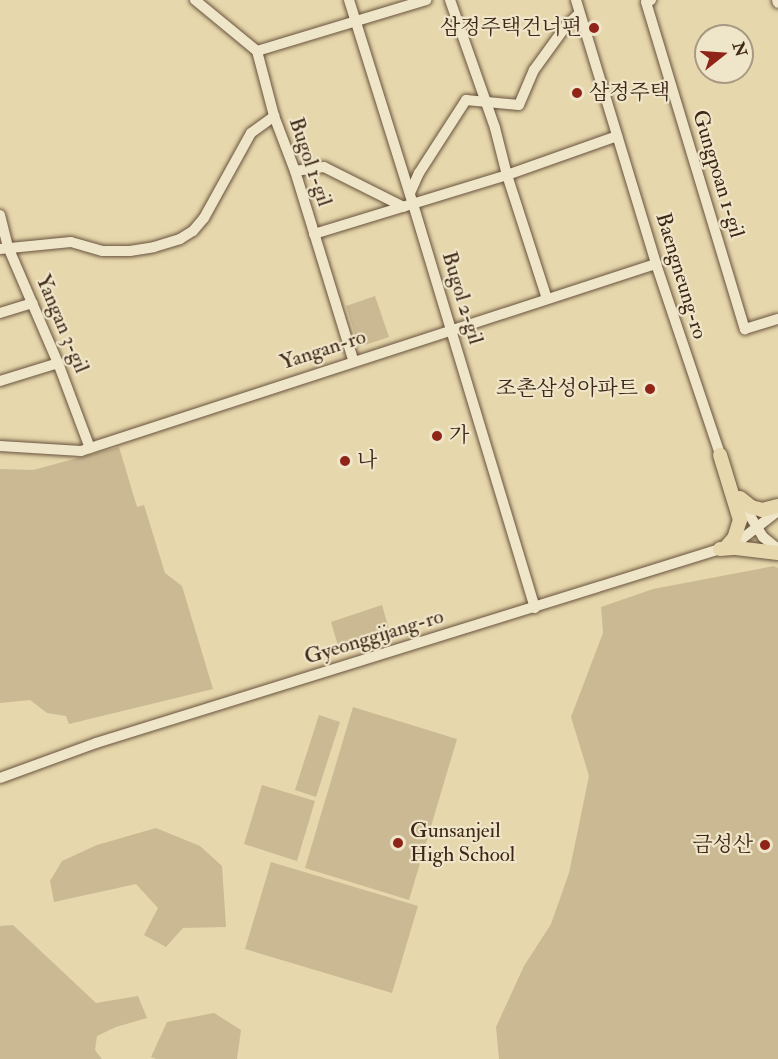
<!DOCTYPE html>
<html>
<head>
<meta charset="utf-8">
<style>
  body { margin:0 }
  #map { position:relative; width:778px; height:1059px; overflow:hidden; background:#e7d7ac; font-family:"IM FELL Double Pica","Noto Serif KR",serif }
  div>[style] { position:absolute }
  .green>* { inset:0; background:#cab993 }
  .roads { filter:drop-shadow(0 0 2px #68533d) drop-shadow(0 0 2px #68533d) }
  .minor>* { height:10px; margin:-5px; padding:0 5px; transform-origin:5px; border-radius:5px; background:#efe5c9 }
  .major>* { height:14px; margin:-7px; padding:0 7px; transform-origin:7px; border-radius:7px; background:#e7d7ac }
  .dots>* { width:16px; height:16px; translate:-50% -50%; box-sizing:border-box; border:3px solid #efe5c9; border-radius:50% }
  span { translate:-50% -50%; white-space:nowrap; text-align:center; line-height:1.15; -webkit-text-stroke:4.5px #efe5c9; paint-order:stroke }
  .poi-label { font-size:21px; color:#3e2718 }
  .right { translate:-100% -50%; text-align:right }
  .left { translate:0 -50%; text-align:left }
  .street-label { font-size:21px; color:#3e2718 }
  .north { position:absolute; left:694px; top:24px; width:60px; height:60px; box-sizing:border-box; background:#efe5c9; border:2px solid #a89982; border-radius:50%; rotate:73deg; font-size:16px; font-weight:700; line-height:24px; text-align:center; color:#3e2718 }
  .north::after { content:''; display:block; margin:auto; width:21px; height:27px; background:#8f2418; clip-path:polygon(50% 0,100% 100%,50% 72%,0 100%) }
</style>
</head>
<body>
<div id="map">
  <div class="green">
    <i style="clip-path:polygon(375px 296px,389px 337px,359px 347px,346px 306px)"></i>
    <i style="clip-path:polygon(119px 447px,137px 507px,144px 505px,165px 573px,182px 586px,213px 689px,69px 724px,66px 716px,47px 713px,30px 700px,0 703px,0 469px,33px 470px)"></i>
    <i style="clip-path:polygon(774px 566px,778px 568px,778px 1059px,499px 1059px,496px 1027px,524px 966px,551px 924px,569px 873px,589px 776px,571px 717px,603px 633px,601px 607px,653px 589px)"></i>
    <i style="clip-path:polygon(382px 605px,390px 633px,339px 649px,331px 622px)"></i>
    <i style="clip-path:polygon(353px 707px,457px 739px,409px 900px,305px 868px)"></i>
    <i style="clip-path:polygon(319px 715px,340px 722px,316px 797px,295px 790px)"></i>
    <i style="clip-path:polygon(262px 785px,315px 801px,297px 861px,244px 844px)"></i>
    <i style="clip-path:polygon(156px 828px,200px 846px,222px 866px,226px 927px,183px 928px,166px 947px,144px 935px,158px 908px,136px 884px,54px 902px,50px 881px,62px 861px,97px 845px)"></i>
    <i style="clip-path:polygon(271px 862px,418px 906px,392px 993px,245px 949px)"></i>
    <i style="clip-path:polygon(13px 925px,96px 1003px,138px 996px,147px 1018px,116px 1027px,97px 1036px,95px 1050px,102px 1059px,0 1059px,0 926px)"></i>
    <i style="clip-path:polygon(214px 1013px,241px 1030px,237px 1059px,156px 1059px,151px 1057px,167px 1022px)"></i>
  </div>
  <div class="roads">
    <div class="minor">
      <i style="left:195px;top:0;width:80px;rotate:39.4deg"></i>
      <i style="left:257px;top:51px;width:67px;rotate:75.3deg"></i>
      <i style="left:274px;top:116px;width:59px;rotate:69.1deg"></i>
      <i style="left:295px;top:171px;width:198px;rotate:72.9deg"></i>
      <i style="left:349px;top:0;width:214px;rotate:72.6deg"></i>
      <i style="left:413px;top:204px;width:422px;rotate:73.2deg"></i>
      <i style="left:450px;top:0;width:136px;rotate:70.6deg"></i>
      <i style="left:495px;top:128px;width:49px;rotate:75.7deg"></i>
      <i style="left:507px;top:175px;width:130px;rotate:72.1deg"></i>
      <i style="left:576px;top:0;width:276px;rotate:73.1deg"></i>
      <i style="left:656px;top:264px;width:207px;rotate:71.4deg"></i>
      <i style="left:651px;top:0;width:5px;rotate:158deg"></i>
      <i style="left:646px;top:2px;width:342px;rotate:73.2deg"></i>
      <i style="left:745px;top:329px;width:34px;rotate:-17deg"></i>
      <i style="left:777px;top:0;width:3px;rotate:72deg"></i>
      <i style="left:257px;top:51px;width:177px;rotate:-16.8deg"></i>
      <i style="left:295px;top:171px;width:29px;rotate:-8deg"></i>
      <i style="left:324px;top:167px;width:89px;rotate:26.6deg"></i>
      <i style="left:410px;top:193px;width:22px;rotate:-66deg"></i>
      <i style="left:419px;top:173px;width:87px;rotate:-57.2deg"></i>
      <i style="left:466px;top:100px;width:53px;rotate:5.4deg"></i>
      <i style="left:519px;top:105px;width:38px;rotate:-67deg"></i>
      <i style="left:534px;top:70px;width:54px;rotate:-54deg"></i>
      <i style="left:566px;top:26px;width:18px;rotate:-43deg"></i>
      <i style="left:0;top:215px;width:33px;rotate:76deg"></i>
      <i style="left:8px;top:247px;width:126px;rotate:66.7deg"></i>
      <i style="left:58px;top:363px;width:91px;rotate:69.4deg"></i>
      <i style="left:314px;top:234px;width:202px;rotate:-17deg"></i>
      <i style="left:507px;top:175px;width:117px;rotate:-19.5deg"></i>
      <i style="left:0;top:249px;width:71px;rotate:-5.6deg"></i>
      <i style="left:71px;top:242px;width:33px;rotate:16deg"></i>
      <i style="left:103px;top:251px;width:27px"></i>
      <i style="left:130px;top:251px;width:24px;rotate:-9deg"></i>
      <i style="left:154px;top:247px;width:27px;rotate:-17deg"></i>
      <i style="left:180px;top:239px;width:15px;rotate:-32deg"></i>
      <i style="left:193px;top:231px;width:17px;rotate:-50deg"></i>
      <i style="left:204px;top:218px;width:97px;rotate:-61.1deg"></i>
      <i style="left:251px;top:133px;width:29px;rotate:-36deg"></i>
      <i style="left:0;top:313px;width:34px;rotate:-17deg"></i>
      <i style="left:0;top:381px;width:61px;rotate:-17.2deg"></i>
      <i style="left:0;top:446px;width:81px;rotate:3.5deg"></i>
      <i style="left:81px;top:451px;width:605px;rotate:-18.02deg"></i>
      <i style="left:741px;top:501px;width:42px;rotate:58.6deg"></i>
      <i style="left:763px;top:537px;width:19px;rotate:39deg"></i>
      <i style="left:0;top:778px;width:102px;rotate:-20deg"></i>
      <i style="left:96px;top:743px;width:653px;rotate:-17.27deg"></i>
      <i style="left:720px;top:549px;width:21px;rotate:-23deg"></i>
      <i style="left:739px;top:541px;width:49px;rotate:-37.6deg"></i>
    </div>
    <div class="major">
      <i style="left:720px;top:455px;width:68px;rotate:72.9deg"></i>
      <i style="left:740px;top:520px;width:19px;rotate:108deg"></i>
      <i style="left:734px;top:538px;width:11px;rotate:131deg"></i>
      <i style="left:740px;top:498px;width:14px;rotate:39deg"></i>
      <i style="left:751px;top:507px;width:11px;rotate:15deg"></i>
      <i style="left:762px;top:510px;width:16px;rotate:-14deg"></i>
      <i style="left:720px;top:549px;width:16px;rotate:-4deg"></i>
      <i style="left:736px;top:548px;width:42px;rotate:6.8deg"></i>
    </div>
  </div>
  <div class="dots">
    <i style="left:594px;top:28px;background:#8f2418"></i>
    <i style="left:577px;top:93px;background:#8f2418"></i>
    <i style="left:650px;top:389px;background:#8f2418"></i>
    <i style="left:437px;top:436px;background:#8f2418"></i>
    <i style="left:345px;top:461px;background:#8f2418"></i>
    <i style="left:398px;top:843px;background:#8f2418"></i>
    <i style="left:765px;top:845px;background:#8f2418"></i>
  </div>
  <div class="poi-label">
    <span class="right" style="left:582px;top:28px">삼정주택건너편</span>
    <span class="left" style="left:589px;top:93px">삼정주택</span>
    <span class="right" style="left:638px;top:389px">조촌삼성아파트</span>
    <span class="left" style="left:449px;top:436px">가</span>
    <span class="left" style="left:357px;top:461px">나</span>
    <span class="left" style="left:410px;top:843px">Gunsanjeil<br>High School</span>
    <span class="right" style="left:753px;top:845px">금성산</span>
  </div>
  <div class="street-label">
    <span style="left:310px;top:162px;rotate:71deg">Bugol 1-gil</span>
    <span style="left:718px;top:174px;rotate:73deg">Gungpoan 1-gil</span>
    <span style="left:681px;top:276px;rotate:73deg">Baengneung-ro</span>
    <span style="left:462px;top:298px;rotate:73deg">Bugol 2-gil</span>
    <span style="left:62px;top:324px;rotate:67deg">Yangan 3-gil</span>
    <span style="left:323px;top:350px;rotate:-18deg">Yangan-ro</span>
    <span style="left:374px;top:637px;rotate:-17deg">Gyeonggijang-ro</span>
  </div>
  <div class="north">N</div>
</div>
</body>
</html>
